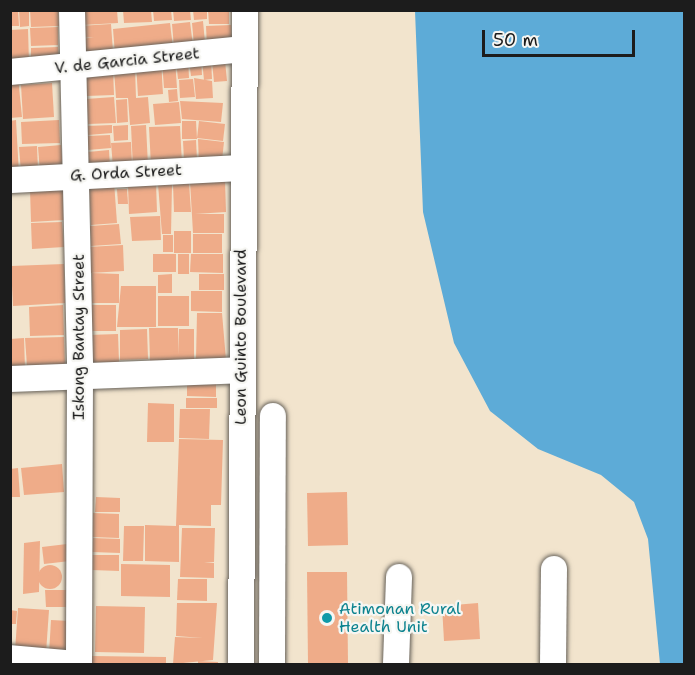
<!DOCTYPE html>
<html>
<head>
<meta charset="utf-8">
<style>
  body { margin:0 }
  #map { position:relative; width:695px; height:675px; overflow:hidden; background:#f2e4cd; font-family:"Shantell Sans",sans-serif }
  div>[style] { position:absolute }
  .water>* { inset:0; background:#5dabd7 }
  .building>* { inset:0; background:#efac89 }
  .round { border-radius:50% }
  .roads { filter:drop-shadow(0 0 2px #67625a) drop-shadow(0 0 2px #67625a) }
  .minor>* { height:26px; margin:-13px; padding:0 13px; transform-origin:13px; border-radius:13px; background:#fff }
  .dots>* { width:16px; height:16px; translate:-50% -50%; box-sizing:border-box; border:3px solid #f6f6f2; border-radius:50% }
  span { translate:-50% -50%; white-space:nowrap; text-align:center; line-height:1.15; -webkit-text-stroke:4.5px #f6f6f2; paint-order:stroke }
  .street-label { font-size:16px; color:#1c1c1c }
  .culture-label { font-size:16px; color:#0d838f }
  .left { translate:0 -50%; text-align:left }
  .frame { position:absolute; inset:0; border:12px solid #1c1c1c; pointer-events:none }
  .scale { position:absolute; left:482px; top:30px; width:153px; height:27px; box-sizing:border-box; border:3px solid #1c1c1c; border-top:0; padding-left:8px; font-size:18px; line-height:21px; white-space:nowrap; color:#1c1c1c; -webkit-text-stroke:4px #f6f6f2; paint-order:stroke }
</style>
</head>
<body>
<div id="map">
  <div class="water">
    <i style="clip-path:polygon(415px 11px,684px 11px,684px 664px,660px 664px,648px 539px,634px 502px,601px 475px,538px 449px,490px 411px,454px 343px,423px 212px)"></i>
  </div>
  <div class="building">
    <i style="clip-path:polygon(10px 10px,18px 10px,19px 26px,10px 26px)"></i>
    <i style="clip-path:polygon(19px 10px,29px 10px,29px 26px,20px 27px)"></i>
    <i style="clip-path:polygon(30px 10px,58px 10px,59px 26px,31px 27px)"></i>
    <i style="clip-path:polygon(81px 10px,117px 10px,118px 23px,82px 25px)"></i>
    <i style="clip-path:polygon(123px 10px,151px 10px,152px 22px,124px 23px)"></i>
    <i style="clip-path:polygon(153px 10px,171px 10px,172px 20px,154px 21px)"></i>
    <i style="clip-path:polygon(173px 10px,190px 10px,191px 20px,174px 21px)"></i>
    <i style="clip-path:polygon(193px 10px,207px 10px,207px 19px,194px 20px)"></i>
    <i style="clip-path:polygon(208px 10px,229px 10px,229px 24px,209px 24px)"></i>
    <i style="clip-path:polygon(203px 21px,205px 43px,194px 45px,192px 23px)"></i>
    <i style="clip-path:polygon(190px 22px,193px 46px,174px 47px,172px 24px)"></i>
    <i style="clip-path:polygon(170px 23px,173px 48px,115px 54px,113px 29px)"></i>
    <i style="clip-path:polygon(111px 24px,113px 52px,84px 56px,82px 39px,94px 37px,80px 38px,79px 26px)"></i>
    <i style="clip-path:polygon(231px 25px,232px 45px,207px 46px,206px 26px)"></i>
    <i style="clip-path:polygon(58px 27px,58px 45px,31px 46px,30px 28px)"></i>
    <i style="clip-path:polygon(28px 29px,29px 63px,11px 64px,10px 30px)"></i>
    <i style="clip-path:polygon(58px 47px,59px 62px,31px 63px,31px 48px)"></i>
    <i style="clip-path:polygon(188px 59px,189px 78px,178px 79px,176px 60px)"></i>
    <i style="clip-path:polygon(201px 59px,202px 75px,191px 76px,189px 60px)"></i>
    <i style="clip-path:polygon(211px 59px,212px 79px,204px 80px,202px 60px)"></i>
    <i style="clip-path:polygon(175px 60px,177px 88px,164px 88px,162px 61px)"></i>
    <i style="clip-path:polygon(161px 61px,163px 94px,138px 96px,136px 63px)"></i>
    <i style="clip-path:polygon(225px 61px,227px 81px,214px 82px,212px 62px)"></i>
    <i style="clip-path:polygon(113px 69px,114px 95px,86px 96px,84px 71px)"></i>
    <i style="clip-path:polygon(135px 69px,136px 98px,148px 97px,150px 123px,130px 125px,128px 98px,116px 98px,114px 70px)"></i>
    <i style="clip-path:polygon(10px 77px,18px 77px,22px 117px,10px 118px)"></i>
    <i style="clip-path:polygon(194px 78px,212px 81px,213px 98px,196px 99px)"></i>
    <i style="clip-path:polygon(193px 79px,195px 97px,180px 98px,179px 80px)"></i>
    <i style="clip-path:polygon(52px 83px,54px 117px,23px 119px,21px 85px)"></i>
    <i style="clip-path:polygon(177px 89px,178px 101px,169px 102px,168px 90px)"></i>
    <i style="clip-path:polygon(114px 97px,116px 123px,88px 124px,86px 99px)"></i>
    <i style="clip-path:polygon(127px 99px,128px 122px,117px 123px,116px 100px)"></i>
    <i style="clip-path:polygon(180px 101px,223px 103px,221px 122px,182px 119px)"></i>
    <i style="clip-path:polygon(179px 102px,181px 123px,155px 125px,153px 104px)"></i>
    <i style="clip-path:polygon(16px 120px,19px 175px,10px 175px,10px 121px)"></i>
    <i style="clip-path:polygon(59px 120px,60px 143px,22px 144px,21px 122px)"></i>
    <i style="clip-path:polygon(182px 121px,196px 121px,197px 139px,182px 139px)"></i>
    <i style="clip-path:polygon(199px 121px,225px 124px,223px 141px,197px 138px)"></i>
    <i style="clip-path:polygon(112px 125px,112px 133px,88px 135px,87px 126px)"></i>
    <i style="clip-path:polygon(128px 125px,128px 140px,114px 141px,113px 126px)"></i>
    <i style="clip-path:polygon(146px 125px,148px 166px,133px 168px,131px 126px)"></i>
    <i style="clip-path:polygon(180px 126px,182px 164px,151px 166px,149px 127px)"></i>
    <i style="clip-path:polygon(110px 135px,111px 148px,88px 150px,87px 136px)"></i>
    <i style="clip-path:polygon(198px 139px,224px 142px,222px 160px,199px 164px)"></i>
    <i style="clip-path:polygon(196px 140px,197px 160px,184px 160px,183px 141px)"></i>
    <i style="clip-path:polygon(131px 142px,132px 166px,113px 167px,111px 143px)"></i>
    <i style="clip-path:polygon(61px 145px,63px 170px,40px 172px,38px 147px)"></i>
    <i style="clip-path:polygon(37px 146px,38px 171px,21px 172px,19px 147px)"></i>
    <i style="clip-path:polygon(109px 150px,110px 168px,89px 169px,88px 152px)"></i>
    <i style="clip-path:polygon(225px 180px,226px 212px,195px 214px,224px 214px,224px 233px,193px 233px,190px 181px)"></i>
    <i style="clip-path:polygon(114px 182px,117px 223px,91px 225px,89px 183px)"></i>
    <i style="clip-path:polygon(156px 183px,157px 212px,129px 214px,128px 185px)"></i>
    <i style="clip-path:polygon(189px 183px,191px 212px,174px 212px,173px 184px)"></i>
    <i style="clip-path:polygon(158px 184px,172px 184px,171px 234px,162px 234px)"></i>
    <i style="clip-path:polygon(63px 189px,64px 220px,31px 222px,30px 190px)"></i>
    <i style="clip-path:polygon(117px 189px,127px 189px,128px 204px,118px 204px)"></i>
    <i style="clip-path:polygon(160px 216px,161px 240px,132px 241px,130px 217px)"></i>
    <i style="clip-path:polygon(62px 222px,64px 247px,32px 249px,31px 223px)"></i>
    <i style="clip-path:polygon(119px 224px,121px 244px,91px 246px,90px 226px)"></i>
    <i style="clip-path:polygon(174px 231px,191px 231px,191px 253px,174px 253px)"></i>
    <i style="clip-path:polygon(193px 234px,222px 234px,222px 253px,193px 253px)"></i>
    <i style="clip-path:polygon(163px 235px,173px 235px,173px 252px,163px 252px)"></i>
    <i style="clip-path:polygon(123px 245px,124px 271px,90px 273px,88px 247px)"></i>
    <i style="clip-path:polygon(153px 254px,176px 254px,176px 272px,153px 272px)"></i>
    <i style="clip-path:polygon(178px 254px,189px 254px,189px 274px,178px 274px)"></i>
    <i style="clip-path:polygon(191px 254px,223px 254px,223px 273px,190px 272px)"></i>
    <i style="clip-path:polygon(64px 264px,65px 303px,13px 306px,11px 266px)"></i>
    <i style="clip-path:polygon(92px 273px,119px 274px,119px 303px,92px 303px)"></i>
    <i style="clip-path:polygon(172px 274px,172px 293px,158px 293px,158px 275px)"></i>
    <i style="clip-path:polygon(199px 274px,224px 274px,224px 290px,199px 290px)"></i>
    <i style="clip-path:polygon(121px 286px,156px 286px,156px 327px,117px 327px)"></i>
    <i style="clip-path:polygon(191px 291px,222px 291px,222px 312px,191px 311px)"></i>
    <i style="clip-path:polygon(158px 296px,189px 296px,189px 326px,158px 326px)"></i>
    <i style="clip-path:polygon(63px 305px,64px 335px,30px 336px,29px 307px)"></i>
    <i style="clip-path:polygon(91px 305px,116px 305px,116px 331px,91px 331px)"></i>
    <i style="clip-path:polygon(197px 313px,222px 313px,226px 360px,196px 360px)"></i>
    <i style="clip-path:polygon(149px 328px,178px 328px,179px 355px,179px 329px,194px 329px,194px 362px,150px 361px)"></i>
    <i style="clip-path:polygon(147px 329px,148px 359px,120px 360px,120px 330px)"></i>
    <i style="clip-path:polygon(118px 334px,119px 362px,89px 363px,88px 335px)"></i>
    <i style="clip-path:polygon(64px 337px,65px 365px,27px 366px,25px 338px)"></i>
    <i style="clip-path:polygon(24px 338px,25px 370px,10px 370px,10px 339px)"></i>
    <i style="clip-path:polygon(187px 381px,216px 381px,216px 397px,187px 396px)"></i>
    <i style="clip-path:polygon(186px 398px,217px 398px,217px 408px,186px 408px)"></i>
    <i style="clip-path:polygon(148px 403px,174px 404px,174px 442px,147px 442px)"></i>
    <i style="clip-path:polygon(180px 409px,210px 409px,209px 439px,179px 438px)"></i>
    <i style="clip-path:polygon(179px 439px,223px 440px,221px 505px,211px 505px,211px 526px,179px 525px,179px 562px,145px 561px,145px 525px,176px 526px)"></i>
    <i style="clip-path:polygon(62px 464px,64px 492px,24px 495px,21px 468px)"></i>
    <i style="clip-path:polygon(18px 468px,20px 497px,10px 497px,10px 469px)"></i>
    <i style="clip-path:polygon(347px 492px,348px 545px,308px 546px,307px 493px)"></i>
    <i style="clip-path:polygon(96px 497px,120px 498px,120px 512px,95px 512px)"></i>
    <i style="clip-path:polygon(93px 513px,119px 514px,119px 538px,92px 537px)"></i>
    <i style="clip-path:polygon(124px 526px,144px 526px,143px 561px,123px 561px)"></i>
    <i style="clip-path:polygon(182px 528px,215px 528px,214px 562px,204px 563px,214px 563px,214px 578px,180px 577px)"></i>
    <i style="clip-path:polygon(93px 538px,120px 539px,120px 553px,92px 552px)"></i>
    <i style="clip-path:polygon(40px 541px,39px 592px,23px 594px,24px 543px)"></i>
    <i style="clip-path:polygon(67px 544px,70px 561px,44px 564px,42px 547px)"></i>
    <i style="clip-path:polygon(92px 555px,119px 555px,119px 571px,92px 570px)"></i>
    <i style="clip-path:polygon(121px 564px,170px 565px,170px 597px,121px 596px)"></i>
    <i class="round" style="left:38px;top:565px;width:24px;height:24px"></i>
    <i style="clip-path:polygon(307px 572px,347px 572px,348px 664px,308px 664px)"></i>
    <i style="clip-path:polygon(178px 579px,207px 579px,207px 601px,177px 600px)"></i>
    <i style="clip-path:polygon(45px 590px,67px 590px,68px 607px,46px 607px)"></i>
    <i style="clip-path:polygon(177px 603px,217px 603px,213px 660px,173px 664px,175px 637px,203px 638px,176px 636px)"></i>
    <i style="clip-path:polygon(478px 603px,480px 639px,444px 641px,442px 606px)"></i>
    <i style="clip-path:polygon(96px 606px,145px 607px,144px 653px,95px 652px)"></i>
    <i style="clip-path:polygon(18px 608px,49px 610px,46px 653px,15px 651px)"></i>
    <i style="clip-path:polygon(10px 610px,17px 611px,16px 624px,10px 624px)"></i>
    <i style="clip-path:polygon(51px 620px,70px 621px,68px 655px,49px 654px)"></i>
    <i style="clip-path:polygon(91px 656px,166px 657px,166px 664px,91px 664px)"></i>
    <i style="clip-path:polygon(198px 661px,218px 662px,218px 664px,198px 664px)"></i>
  </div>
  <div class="roads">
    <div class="minor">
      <i style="left:72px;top:10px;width:364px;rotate:88.7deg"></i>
      <i style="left:80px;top:374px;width:290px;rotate:90.2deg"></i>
      <i style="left:10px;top:72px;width:235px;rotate:-5.6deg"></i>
      <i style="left:10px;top:180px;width:232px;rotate:-3deg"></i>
      <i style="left:10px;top:379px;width:230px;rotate:-2.2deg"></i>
      <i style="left:10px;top:658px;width:67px;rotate:5.1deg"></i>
      <i style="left:241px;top:664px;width:654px;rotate:-89.65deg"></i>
      <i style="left:272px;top:664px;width:248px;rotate:-89.8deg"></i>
      <i style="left:396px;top:664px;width:87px;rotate:-88deg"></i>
      <i style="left:553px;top:664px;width:95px;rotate:-89.4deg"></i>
    </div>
  </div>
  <div class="dots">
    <i style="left:327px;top:618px;background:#0f9aa8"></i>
  </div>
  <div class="street-label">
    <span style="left:127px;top:61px;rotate:-6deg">V. de Garcia Street</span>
    <span style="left:126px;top:173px;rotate:-3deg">G. Orda Street</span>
    <span style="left:79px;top:337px;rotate:-90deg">Iskong Bantay Street</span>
    <span style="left:241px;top:337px;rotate:-90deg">Leon Guinto Boulevard</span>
  </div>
  <div class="culture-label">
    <span class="left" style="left:339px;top:618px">Atimonan Rural<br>Health Unit</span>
  </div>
  <div class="frame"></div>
  <div class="scale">50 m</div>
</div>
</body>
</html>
